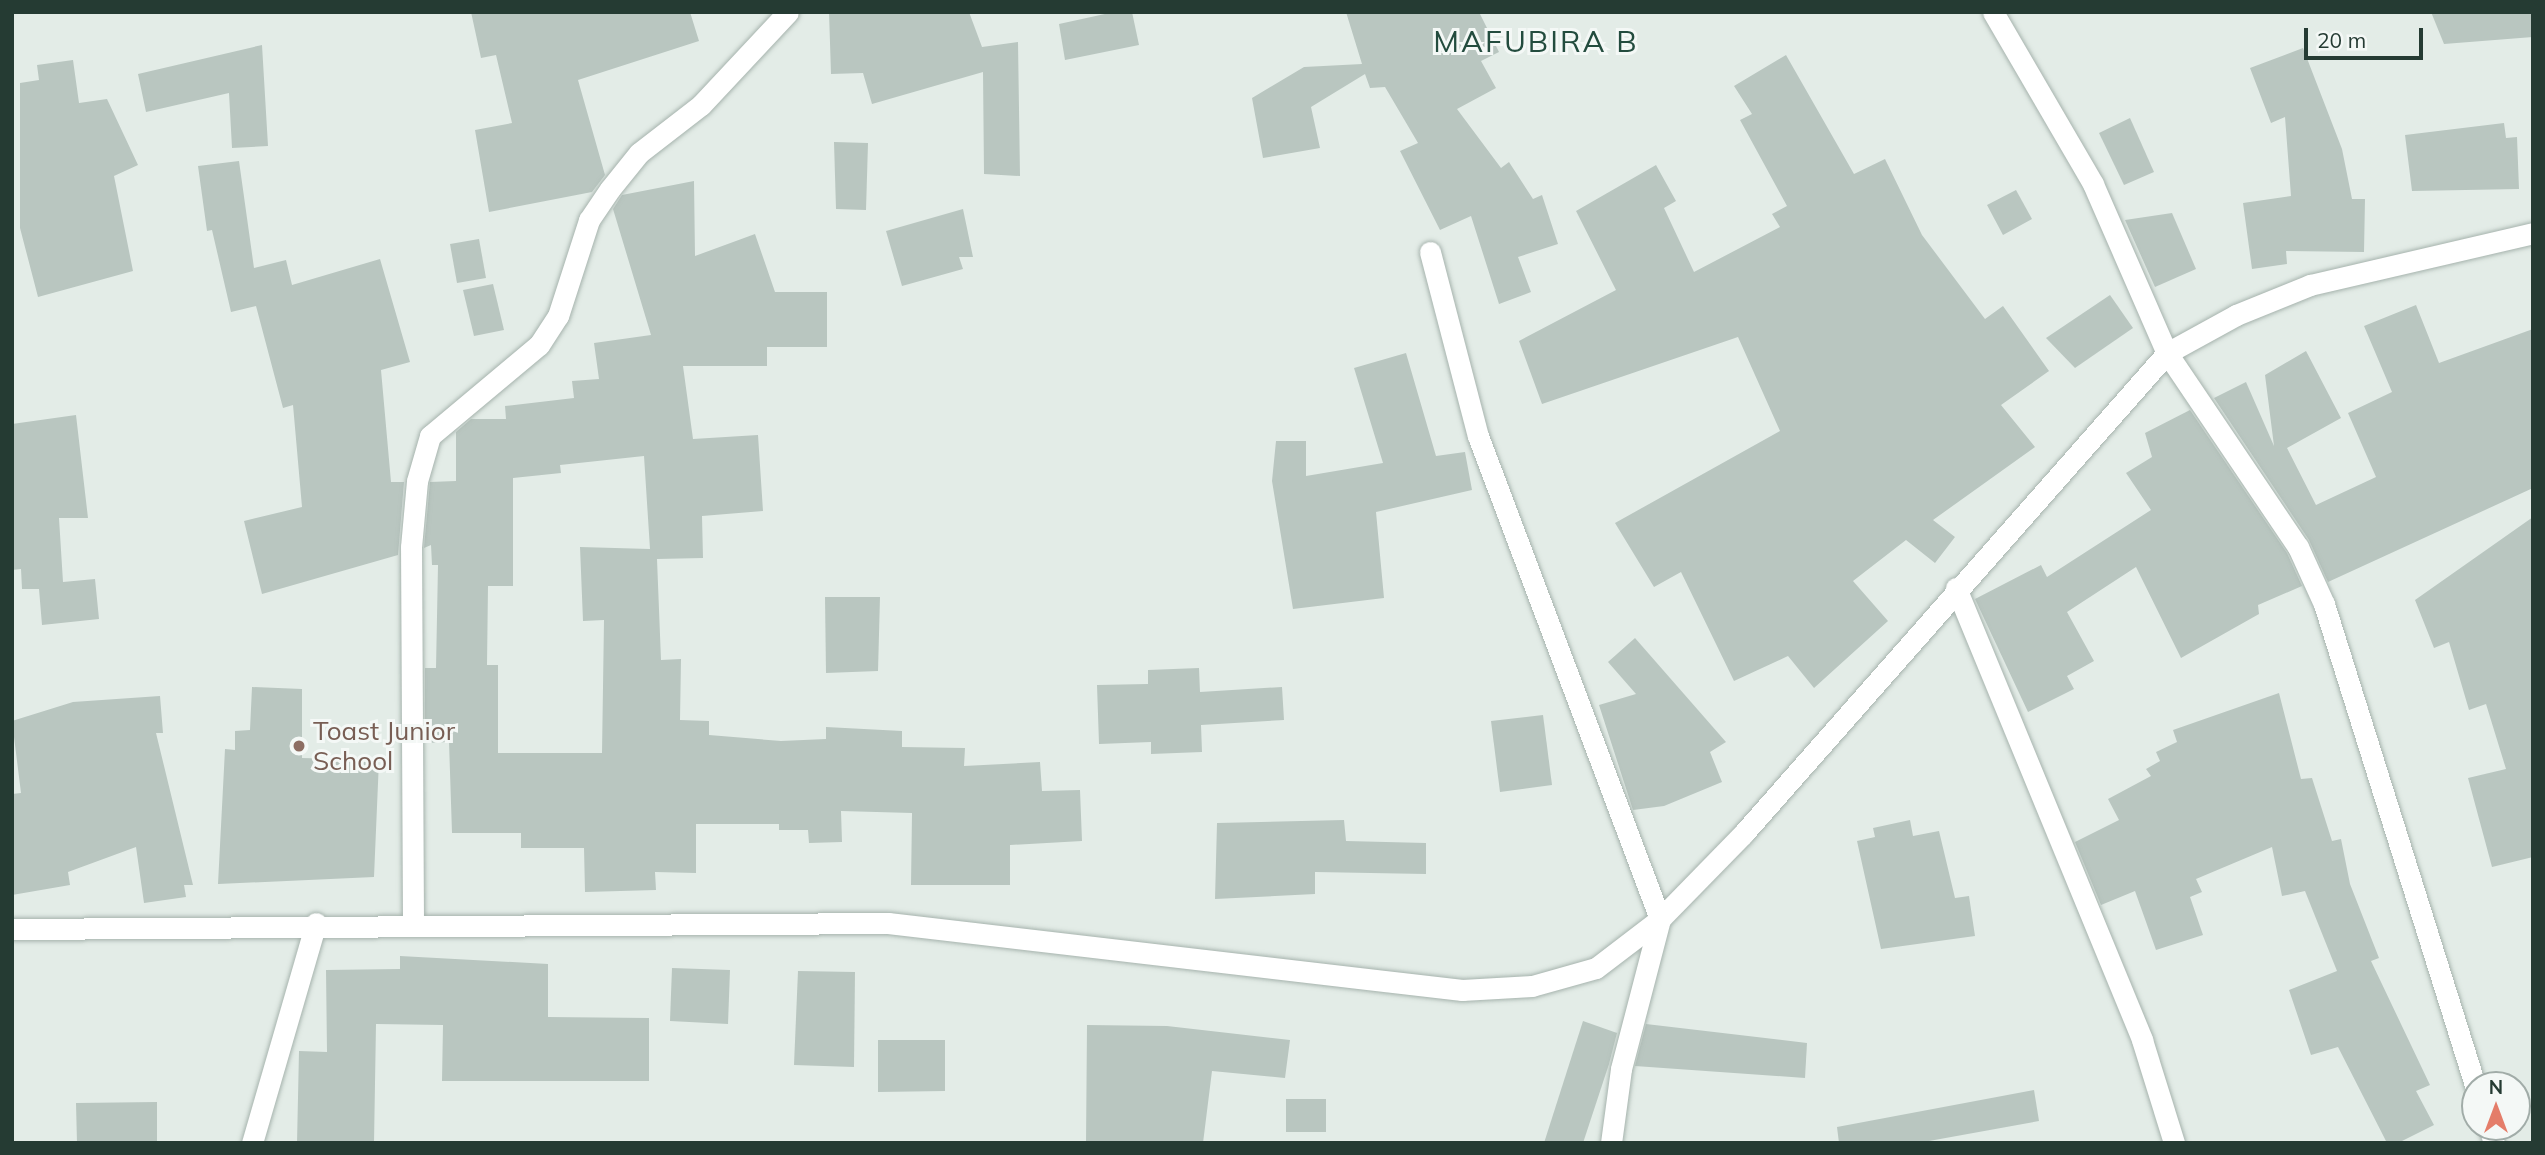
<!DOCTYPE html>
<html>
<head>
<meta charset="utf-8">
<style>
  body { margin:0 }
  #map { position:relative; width:2545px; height:1155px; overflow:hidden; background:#e3ece7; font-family:Mulish,sans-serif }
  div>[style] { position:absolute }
  .building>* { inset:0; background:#b9c6c0 }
  .roads { filter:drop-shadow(0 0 2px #a6b3ad) drop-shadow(0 0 2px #a6b3ad) }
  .street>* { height:21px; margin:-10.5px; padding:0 10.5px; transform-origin:10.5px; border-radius:10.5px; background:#fff }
  .dots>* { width:19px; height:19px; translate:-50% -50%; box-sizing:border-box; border:4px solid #f4f8f6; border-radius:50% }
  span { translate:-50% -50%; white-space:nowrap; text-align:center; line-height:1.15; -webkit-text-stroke:6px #f4f8f6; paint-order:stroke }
  .education-label { font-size:26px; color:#785e54 }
  .left { translate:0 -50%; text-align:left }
  .quarter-label { font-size:30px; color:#234c3e; letter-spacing:2px }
  .frame { position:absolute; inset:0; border:14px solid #253b33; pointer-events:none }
  .north { position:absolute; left:2461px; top:1071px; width:70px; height:70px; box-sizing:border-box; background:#f4f8f6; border:2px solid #a1aca8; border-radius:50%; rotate:0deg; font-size:19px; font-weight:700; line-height:28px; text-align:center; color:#253b33 }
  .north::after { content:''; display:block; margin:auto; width:24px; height:32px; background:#e47d69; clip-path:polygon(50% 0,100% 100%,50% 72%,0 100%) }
  .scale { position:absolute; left:2304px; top:28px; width:119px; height:32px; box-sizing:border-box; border:4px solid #253b33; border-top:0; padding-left:9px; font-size:21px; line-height:24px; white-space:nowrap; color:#253b33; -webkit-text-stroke:5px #f4f8f6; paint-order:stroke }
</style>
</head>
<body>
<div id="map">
  <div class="building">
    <i style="clip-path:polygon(471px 12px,690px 12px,699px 41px,578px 80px,605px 175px,592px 192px,489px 212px,475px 130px,512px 123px,496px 55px,481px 58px)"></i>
    <i style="clip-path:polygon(829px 12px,969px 12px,982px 47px,1018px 42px,1020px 176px,984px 174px,983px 72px,872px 104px,863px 73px,831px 74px)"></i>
    <i style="clip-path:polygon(1114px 12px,1132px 12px,1139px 45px,1065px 60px,1059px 24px)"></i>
    <i style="clip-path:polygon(1346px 12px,1479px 12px,1499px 52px,1481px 61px,1496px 88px,1457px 109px,1501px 168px,1509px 162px,1533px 199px,1542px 195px,1558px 244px,1518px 257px,1531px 292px,1499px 304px,1471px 216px,1440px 230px,1400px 151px,1418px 143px,1385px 87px,1370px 88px,1365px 74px,1311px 107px,1320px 148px,1263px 158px,1252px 98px,1304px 67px,1362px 64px)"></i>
    <i style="clip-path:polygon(2431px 12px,2533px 12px,2533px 37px,2444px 44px)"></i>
    <i style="clip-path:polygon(262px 45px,268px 146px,232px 148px,229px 93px,146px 112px,138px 74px)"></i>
    <i style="clip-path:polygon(2303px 48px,2342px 149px,2352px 199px,2365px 199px,2364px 252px,2286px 251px,2287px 264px,2252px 269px,2243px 203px,2291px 196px,2285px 117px,2271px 123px,2250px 68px)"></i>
    <i style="clip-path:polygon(1786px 55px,1854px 174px,1885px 159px,1922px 235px,1985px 319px,2003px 306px,2049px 371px,2001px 405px,2035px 447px,1933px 520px,1955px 537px,1935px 563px,1906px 540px,1853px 581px,1888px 621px,1814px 688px,1788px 656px,1734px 681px,1681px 572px,1654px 587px,1615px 523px,1780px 431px,1738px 337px,1542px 404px,1519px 341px,1616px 290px,1576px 211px,1656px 165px,1676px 201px,1664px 208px,1694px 272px,1780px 227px,1772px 214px,1787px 206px,1740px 120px,1752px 114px,1734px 86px)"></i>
    <i style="clip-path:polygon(73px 60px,79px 103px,107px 99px,138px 165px,114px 176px,133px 271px,38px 297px,20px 228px,20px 83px,39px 80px,37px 65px)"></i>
    <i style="clip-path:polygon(2130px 118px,2154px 172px,2124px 185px,2099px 133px)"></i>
    <i style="clip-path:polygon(2504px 123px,2506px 138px,2517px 137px,2519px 189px,2412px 191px,2405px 135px)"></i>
    <i style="clip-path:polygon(834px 142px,868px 143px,866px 210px,836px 209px)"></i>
    <i style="clip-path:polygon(239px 161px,254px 268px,286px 260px,292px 285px,380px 259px,410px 362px,381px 370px,391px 482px,404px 482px,398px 555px,262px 594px,244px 521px,302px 507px,293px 405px,283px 408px,256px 306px,231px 312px,212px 230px,207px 231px,198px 166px)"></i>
    <i style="clip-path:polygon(evenodd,694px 181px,695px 256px,755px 234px,775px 292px,827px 292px,827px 347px,767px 347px,767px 366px,683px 366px,693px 439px,758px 435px,763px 511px,702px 516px,703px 558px,657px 559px,661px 660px,681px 659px,680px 720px,709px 721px,709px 735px,781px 741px,826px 739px,826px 727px,902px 731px,902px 747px,965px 748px,964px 766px,1040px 762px,1042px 791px,1080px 790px,1082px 841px,1010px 845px,1010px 885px,911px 885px,912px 813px,841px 811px,842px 842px,809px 843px,808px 830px,779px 830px,779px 824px,696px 824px,696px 873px,655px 872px,656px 890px,585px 892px,584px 848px,521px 848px,521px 833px,452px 833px,449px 742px,425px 743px,425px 668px,436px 668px,438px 565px,432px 565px,431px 545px,424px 548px,430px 482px,456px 481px,456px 432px,471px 419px,506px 419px,505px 406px,574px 398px,572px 381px,599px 379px,594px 343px,651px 335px,613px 209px,622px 195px,694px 181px,644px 456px,650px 549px,580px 547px,583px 621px,604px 620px,602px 753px,498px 753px,498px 665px,487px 665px,488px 586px,513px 586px,513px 478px,561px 473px,560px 465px,644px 456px)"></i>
    <i style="clip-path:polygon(2016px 190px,2032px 219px,2003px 235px,1987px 205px)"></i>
    <i style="clip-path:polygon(963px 209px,973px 257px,959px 257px,963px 269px,902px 286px,886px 231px)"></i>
    <i style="clip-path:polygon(2172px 213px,2196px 269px,2155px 287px,2125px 220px)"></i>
    <i style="clip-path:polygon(479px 239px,486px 278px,457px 283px,450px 244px)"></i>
    <i style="clip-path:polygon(493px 284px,504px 330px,474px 336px,463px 290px)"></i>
    <i style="clip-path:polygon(2110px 295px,2133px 328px,2075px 368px,2046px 338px)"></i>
    <i style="clip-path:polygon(2416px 305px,2439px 363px,2533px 329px,2533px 488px,2328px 582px,2309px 540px,2214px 398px,2246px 382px,2274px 446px,2265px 375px,2306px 351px,2341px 418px,2287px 448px,2316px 505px,2376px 477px,2348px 413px,2392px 392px,2364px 326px)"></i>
    <i style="clip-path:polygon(1406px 353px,1436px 456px,1465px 452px,1472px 490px,1376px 512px,1384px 598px,1293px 609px,1272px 481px,1276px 441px,1306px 441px,1306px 476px,1383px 463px,1354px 368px)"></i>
    <i style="clip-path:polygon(2190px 410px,2287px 553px,2302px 586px,2258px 605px,2259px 614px,2181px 658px,2136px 567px,2067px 612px,2094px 661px,2067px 676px,2074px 689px,2028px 712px,1975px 599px,2041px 565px,2047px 577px,2151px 510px,2126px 473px,2152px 457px,2145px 433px)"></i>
    <i style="clip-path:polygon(76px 415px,88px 518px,59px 518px,63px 582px,95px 579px,99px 619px,42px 625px,39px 589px,22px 589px,21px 569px,12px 570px,12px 424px)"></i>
    <i style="clip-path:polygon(2533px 517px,2533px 857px,2492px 867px,2468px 778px,2506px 769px,2486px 704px,2469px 710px,2449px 642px,2434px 648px,2415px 600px)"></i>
    <i style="clip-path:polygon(825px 597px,880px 597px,878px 671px,826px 673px)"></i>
    <i style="clip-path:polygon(1635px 638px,1726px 742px,1710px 752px,1722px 782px,1664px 806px,1633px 810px,1599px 705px,1636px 694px,1608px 662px)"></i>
    <i style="clip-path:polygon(1199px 668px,1200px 692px,1282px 687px,1284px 720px,1201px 725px,1202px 752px,1151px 754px,1151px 742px,1099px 744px,1097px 685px,1148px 684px,1148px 670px)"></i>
    <i style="clip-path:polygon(252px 687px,302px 689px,302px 758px,379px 760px,374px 877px,218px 884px,225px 749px,235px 750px,235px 731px,250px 730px)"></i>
    <i style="clip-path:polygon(2279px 693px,2301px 779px,2312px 778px,2332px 841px,2341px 839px,2350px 884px,2379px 958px,2371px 961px,2430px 1085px,2416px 1091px,2434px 1125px,2398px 1143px,2387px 1143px,2338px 1047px,2311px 1055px,2289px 990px,2337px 971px,2305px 891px,2282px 896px,2272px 847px,2196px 879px,2202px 892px,2190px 897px,2203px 935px,2156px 950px,2135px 891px,2101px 905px,2075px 842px,2119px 820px,2108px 799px,2151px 776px,2146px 769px,2160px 761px,2156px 752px,2177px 742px,2173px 730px)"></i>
    <i style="clip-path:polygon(160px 696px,163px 733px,156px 733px,193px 885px,184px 885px,186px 897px,144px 903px,136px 847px,68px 872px,70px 885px,12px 895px,12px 794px,21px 793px,12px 721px,73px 702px)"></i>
    <i style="clip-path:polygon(1543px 715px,1552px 785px,1500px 792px,1491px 721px)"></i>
    <i style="clip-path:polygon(1344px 820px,1346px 841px,1426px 843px,1426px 874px,1315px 872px,1315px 894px,1215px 899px,1217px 823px)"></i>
    <i style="clip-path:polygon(1910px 820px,1913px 836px,1939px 831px,1955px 898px,1969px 896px,1975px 936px,1881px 949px,1857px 841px,1875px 837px,1873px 828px)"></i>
    <i style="clip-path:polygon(400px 956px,548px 964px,548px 1017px,649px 1018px,649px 1081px,442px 1081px,443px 1025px,376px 1024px,374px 1143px,297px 1143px,299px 1051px,327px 1052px,326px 970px,400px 969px)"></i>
    <i style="clip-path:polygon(672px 968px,730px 970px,728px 1024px,670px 1021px)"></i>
    <i style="clip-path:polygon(798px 971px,855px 972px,854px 1067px,794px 1065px)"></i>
    <i style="clip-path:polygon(1583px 1021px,1617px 1033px,1609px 1064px,1583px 1143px,1544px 1143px)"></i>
    <i style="clip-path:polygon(1646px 1024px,1807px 1043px,1805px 1078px,1635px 1066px)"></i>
    <i style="clip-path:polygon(1087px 1025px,1167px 1026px,1290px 1040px,1285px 1078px,1212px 1071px,1203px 1143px,1086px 1143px)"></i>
    <i style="clip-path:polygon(878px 1040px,945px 1040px,945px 1091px,878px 1092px)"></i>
    <i style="clip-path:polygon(2034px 1090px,2039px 1121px,1918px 1143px,1839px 1143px,1837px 1127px)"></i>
    <i style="clip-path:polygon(1286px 1099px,1326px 1099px,1326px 1132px,1286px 1132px)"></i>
    <i style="clip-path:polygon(157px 1102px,157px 1143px,77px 1143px,76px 1103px)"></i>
  </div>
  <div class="roads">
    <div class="street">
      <i style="left:1993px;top:12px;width:199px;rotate:59.8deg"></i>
      <i style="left:2093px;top:184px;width:184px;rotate:66.4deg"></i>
      <i style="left:2167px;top:353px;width:234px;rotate:56deg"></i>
      <i style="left:2298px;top:547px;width:63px;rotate:65.5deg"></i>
      <i style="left:2324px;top:604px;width:504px;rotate:72.57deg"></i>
      <i style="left:1430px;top:252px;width:190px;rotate:75.4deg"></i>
      <i style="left:1478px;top:436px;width:516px;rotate:69.35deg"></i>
      <i style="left:1660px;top:919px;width:155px;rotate:104.6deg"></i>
      <i style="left:1621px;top:1069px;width:75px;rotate:97.7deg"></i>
      <i style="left:1956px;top:588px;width:489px;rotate:67.6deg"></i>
      <i style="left:2142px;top:1040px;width:108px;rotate:72.7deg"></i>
      <i style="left:413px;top:923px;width:376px;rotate:-90.3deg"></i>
      <i style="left:411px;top:547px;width:66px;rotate:-84.8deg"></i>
      <i style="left:417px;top:481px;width:47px;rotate:-73.9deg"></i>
      <i style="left:430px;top:436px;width:142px;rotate:-39.9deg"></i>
      <i style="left:539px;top:345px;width:35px;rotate:-57deg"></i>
      <i style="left:558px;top:316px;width:101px;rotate:-72.1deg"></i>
      <i style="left:589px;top:220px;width:37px;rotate:-56deg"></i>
      <i style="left:610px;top:189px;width:46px;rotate:-51.1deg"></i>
      <i style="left:639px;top:153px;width:78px;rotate:-37.7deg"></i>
      <i style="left:701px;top:105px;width:127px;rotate:-46.9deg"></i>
      <i style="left:12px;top:929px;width:876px;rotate:-0.39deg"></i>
      <i style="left:888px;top:923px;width:578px;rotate:6.66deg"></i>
      <i style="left:1462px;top:990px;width:70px;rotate:-3.3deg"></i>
      <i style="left:1532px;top:986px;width:66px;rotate:-15.7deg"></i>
      <i style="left:1596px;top:968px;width:81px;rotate:-37.4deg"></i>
      <i style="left:1660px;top:919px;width:119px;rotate:-45.7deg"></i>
      <i style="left:1743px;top:834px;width:641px;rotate:-48.6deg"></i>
      <i style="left:2167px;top:353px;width:79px;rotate:-28.8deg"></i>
      <i style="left:2236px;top:315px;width:80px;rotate:-22.1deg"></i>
      <i style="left:2310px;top:285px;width:229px;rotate:-13.1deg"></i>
      <i style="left:2489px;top:1127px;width:17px;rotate:73deg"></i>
      <i style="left:252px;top:1143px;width:229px;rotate:-73.8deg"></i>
    </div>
  </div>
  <div class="dots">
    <i style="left:299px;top:746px;background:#8d6e63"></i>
  </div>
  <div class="education-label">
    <span class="left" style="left:313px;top:746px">Toast Junior<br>School</span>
  </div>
  <div class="quarter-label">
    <span style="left:1536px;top:41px">MAFUBIRA B</span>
  </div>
  <div class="frame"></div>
  <div class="north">N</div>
  <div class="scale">20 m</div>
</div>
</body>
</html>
